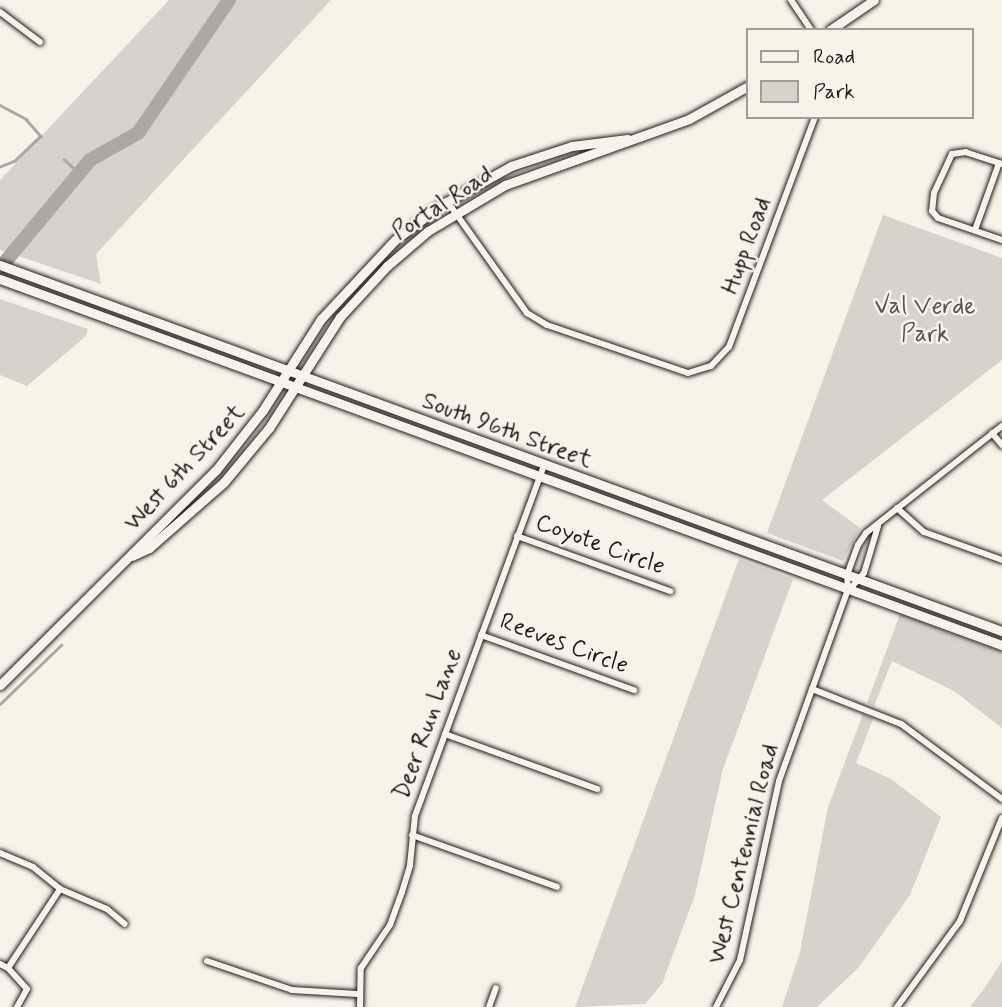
<!DOCTYPE html>
<html>
<head>
<meta charset="utf-8">
<style>
  body { margin:0 }
  #map { position:relative; width:1002px; height:1007px; overflow:hidden; background:#f7f3e8; font-family:Mynerve,sans-serif }
  div>[style] { position:absolute }
  .green>* { inset:0; background:#d7d3cb }
  .stream>* { height:2.5px; margin:-1.25px; padding:0 1.25px; transform-origin:1.25px; border-radius:1.25px; background:#aca9a2 }
  .river>* { height:14px; margin:-7px; padding:0 7px; transform-origin:7px; border-radius:7px; background:#aca9a2 }
  .roads { filter:drop-shadow(0 0 2px #1c1c1c) drop-shadow(0 0 2px #1c1c1c) }
  .minor>* { height:6px; margin:-3px; padding:0 3px; transform-origin:3px; border-radius:3px; background:#f7f3e8 }
  .secondary>* { height:9px; margin:-4.5px; padding:0 4.5px; transform-origin:4.5px; border-radius:4.5px; background:#f7f3e8 }
  span { translate:-50% -50%; white-space:nowrap; text-align:center; line-height:1.15; -webkit-text-stroke:5px #f7f3e8; paint-order:stroke }
  .street-label { font-size:24px; color:#1c1c1c }
  .park-label { font-size:24px; color:#545351 }
  .legend { position:absolute; left:746px; top:28px; width:228px; height:91px; box-sizing:border-box; background:#f7f3e8; border:2px solid #9f9d96; margin:0; padding:9px 12px; list-style:none; font-size:21px; color:#1c1c1c }
  .legend li { display:flex; align-items:center; gap:14px; height:35px }
  .legend b { width:35px; border:2px solid #9f9d96 }
</style>
</head>
<body>
<div id="map">
  <div class="green">
    <i style="clip-path:polygon(169px 0,331px 0,96px 254px,101px 284px,0 250px,0 180px)"></i>
    <i style="clip-path:polygon(883px 215px,1002px 258px,1002px 360px,822px 500px,860px 528px,843px 561px,767px 533px)"></i>
    <i style="clip-path:polygon(0 299px,88px 329px,86px 336px,27px 386px,0 375px)"></i>
    <i style="clip-path:polygon(739px 559px,793px 579px,723px 769px,695px 895px,662px 984px,645px 1004px,575px 1007px)"></i>
    <i style="clip-path:polygon(900px 614px,1002px 652px,1002px 728px,954px 691px,892px 661px,874px 706px,867px 703px)"></i>
    <i style="clip-path:polygon(863px 714px,873px 719px,856px 763px,891px 779px,941px 817px,910px 895px,859px 967px,817px 1007px,782px 1007px,800px 952px,828px 807px)"></i>
    <i style="clip-path:polygon(1002px 961px,1002px 1007px,970px 1007px,984px 989px)"></i>
  </div>
  <div class="stream">
    <i style="left:0;top:105px;width:30px;rotate:28deg"></i>
    <i style="left:26px;top:119px;width:23px;rotate:49deg"></i>
    <i style="left:41px;top:136px;width:36px;rotate:136deg"></i>
    <i style="left:15px;top:161px;width:16px;rotate:158deg"></i>
    <i style="left:64px;top:159px;width:19px;rotate:43deg"></i>
    <i style="left:0;top:704px;width:85px;rotate:-44deg"></i>
  </div>
  <div class="river">
    <i style="left:0;top:268px;width:141px;rotate:-50.2deg"></i>
    <i style="left:90px;top:160px;width:55px;rotate:-29.4deg"></i>
    <i style="left:138px;top:133px;width:161px;rotate:-55.6deg"></i>
  </div>
  <div class="roads">
    <div class="minor">
      <i style="left:791px;top:0;width:36px;rotate:56deg"></i>
      <i style="left:0;top:12px;width:50px;rotate:36.9deg"></i>
      <i style="left:1002px;top:164px;width:38px;rotate:-162deg"></i>
      <i style="left:966px;top:152px;width:14px;rotate:172deg"></i>
      <i style="left:952px;top:154px;width:43px;rotate:114.8deg"></i>
      <i style="left:934px;top:193px;width:18px;rotate:96deg"></i>
      <i style="left:932px;top:211px;width:9px;rotate:49deg"></i>
      <i style="left:938px;top:218px;width:68px;rotate:19deg"></i>
      <i style="left:447px;top:201px;width:138px;rotate:54.5deg"></i>
      <i style="left:527px;top:313px;width:23px;rotate:31deg"></i>
      <i style="left:547px;top:325px;width:149px;rotate:18.8deg"></i>
      <i style="left:688px;top:373px;width:24px;rotate:-17deg"></i>
      <i style="left:711px;top:366px;width:26px;rotate:-47deg"></i>
      <i style="left:729px;top:347px;width:246px;rotate:-69.5deg"></i>
      <i style="left:975px;top:230px;width:71px;rotate:-70.3deg"></i>
      <i style="left:992px;top:433px;width:16px;rotate:50deg"></i>
      <i style="left:897px;top:508px;width:36px;rotate:42deg"></i>
      <i style="left:924px;top:532px;width:83px;rotate:19.7deg"></i>
      <i style="left:517px;top:536px;width:163px;rotate:19.8deg"></i>
      <i style="left:850px;top:589px;width:21px;rotate:-49deg"></i>
      <i style="left:864px;top:573px;width:49px;rotate:-73.4deg"></i>
      <i style="left:481px;top:635px;width:163px;rotate:19.8deg"></i>
      <i style="left:812px;top:689px;width:96px;rotate:21.5deg"></i>
      <i style="left:901px;top:724px;width:126px;rotate:36.6deg"></i>
      <i style="left:445px;top:734px;width:162px;rotate:19.9deg"></i>
      <i style="left:412px;top:835px;width:154px;rotate:19.7deg"></i>
      <i style="left:0;top:853px;width:36px;rotate:23deg"></i>
      <i style="left:33px;top:867px;width:35px;rotate:39deg"></i>
      <i style="left:60px;top:889px;width:51px;rotate:23.1deg"></i>
      <i style="left:107px;top:909px;width:23px;rotate:40deg"></i>
      <i style="left:207px;top:961px;width:90px;rotate:18.8deg"></i>
      <i style="left:292px;top:990px;width:65px;rotate:3.5deg"></i>
      <i style="left:0;top:964px;width:9px;rotate:27deg"></i>
      <i style="left:8px;top:968px;width:95px;rotate:-56.6deg"></i>
      <i style="left:8px;top:968px;width:28px;rotate:48deg"></i>
      <i style="left:27px;top:989px;width:21px;rotate:119deg"></i>
      <i style="left:360px;top:1007px;width:39px;rotate:-89deg"></i>
      <i style="left:361px;top:968px;width:52px;rotate:-56deg"></i>
      <i style="left:390px;top:925px;width:35px;rotate:-70deg"></i>
      <i style="left:402px;top:892px;width:28px;rotate:-73deg"></i>
      <i style="left:410px;top:865px;width:49px;rotate:-84.2deg"></i>
      <i style="left:415px;top:816px;width:374px;rotate:-69.8deg"></i>
      <i style="left:489px;top:1007px;width:20px;rotate:-70deg"></i>
      <i style="left:716px;top:1007px;width:53px;rotate:-62.9deg"></i>
      <i style="left:740px;top:960px;width:183px;rotate:-77.7deg"></i>
      <i style="left:779px;top:781px;width:204px;rotate:-70.2deg"></i>
      <i style="left:848px;top:589px;width:14px;rotate:-94deg"></i>
      <i style="left:847px;top:575px;width:32px;rotate:-70deg"></i>
      <i style="left:858px;top:545px;width:14px;rotate:-56deg"></i>
      <i style="left:866px;top:533px;width:173px;rotate:-38.2deg"></i>
      <i style="left:897px;top:1007px;width:107px;rotate:-53.8deg"></i>
      <i style="left:960px;top:921px;width:111px;rotate:-67.8deg"></i>
    </div>
    <div class="secondary">
      <i style="left:830px;top:30px;width:53px;rotate:-34.3deg"></i>
      <i style="left:0;top:265px;width:1067px;rotate:20.07deg"></i>
      <i style="left:0;top:279px;width:1067px;rotate:20.07deg"></i>
      <i style="left:132px;top:556px;width:19px;rotate:-25deg"></i>
      <i style="left:149px;top:548px;width:100px;rotate:-41.3deg"></i>
      <i style="left:224px;top:482px;width:70px;rotate:-50.2deg"></i>
      <i style="left:269px;top:428px;width:132px;rotate:-57.4deg"></i>
      <i style="left:340px;top:317px;width:69px;rotate:-47.3deg"></i>
      <i style="left:387px;top:266px;width:54px;rotate:-40.5deg"></i>
      <i style="left:428px;top:231px;width:90px;rotate:-30.9deg"></i>
      <i style="left:505px;top:185px;width:195px;rotate:-19.7deg"></i>
      <i style="left:689px;top:119px;width:68px;rotate:-29.2deg"></i>
      <i style="left:0;top:685px;width:305px;rotate:-44.9deg"></i>
      <i style="left:216px;top:470px;width:76px;rotate:-51.9deg"></i>
      <i style="left:263px;top:410px;width:108px;rotate:-57.5deg"></i>
      <i style="left:321px;top:319px;width:108px;rotate:-46.9deg"></i>
      <i style="left:395px;top:240px;width:58px;rotate:-37.3deg"></i>
      <i style="left:441px;top:205px;width:80px;rotate:-29.1deg"></i>
      <i style="left:511px;top:166px;width:64px;rotate:-18.2deg"></i>
      <i style="left:572px;top:146px;width:56px;rotate:-7.1deg"></i>
    </div>
  </div>
  <div class="street-label">
    <span style="left:443px;top:204px;rotate:-33deg">Portal Road</span>
    <span style="left:747px;top:246px;rotate:-70deg">Hupp Road</span>
    <span style="left:507px;top:431px;rotate:20deg">South 96th Street</span>
    <span style="left:185px;top:468px;rotate:-47deg">West 6th Street</span>
    <span style="left:600px;top:545px;rotate:20deg">Coyote Circle</span>
    <span style="left:564px;top:644px;rotate:20deg">Reeves Circle</span>
    <span style="left:428px;top:724px;rotate:-70deg">Deer Run Lane</span>
    <span style="left:744px;top:854px;rotate:-76deg">West Centennial Road</span>
  </div>
  <div class="park-label">
    <span style="left:925px;top:321px">Val Verde<br>Park</span>
  </div>
  <ul class="legend">
  <li><b style="height:9px;background:#f7f3e8"></b>Road</li>
  <li><b style="height:19px;background:#d7d3cb"></b>Park</li>
  </ul>
</div>
</body>
</html>
